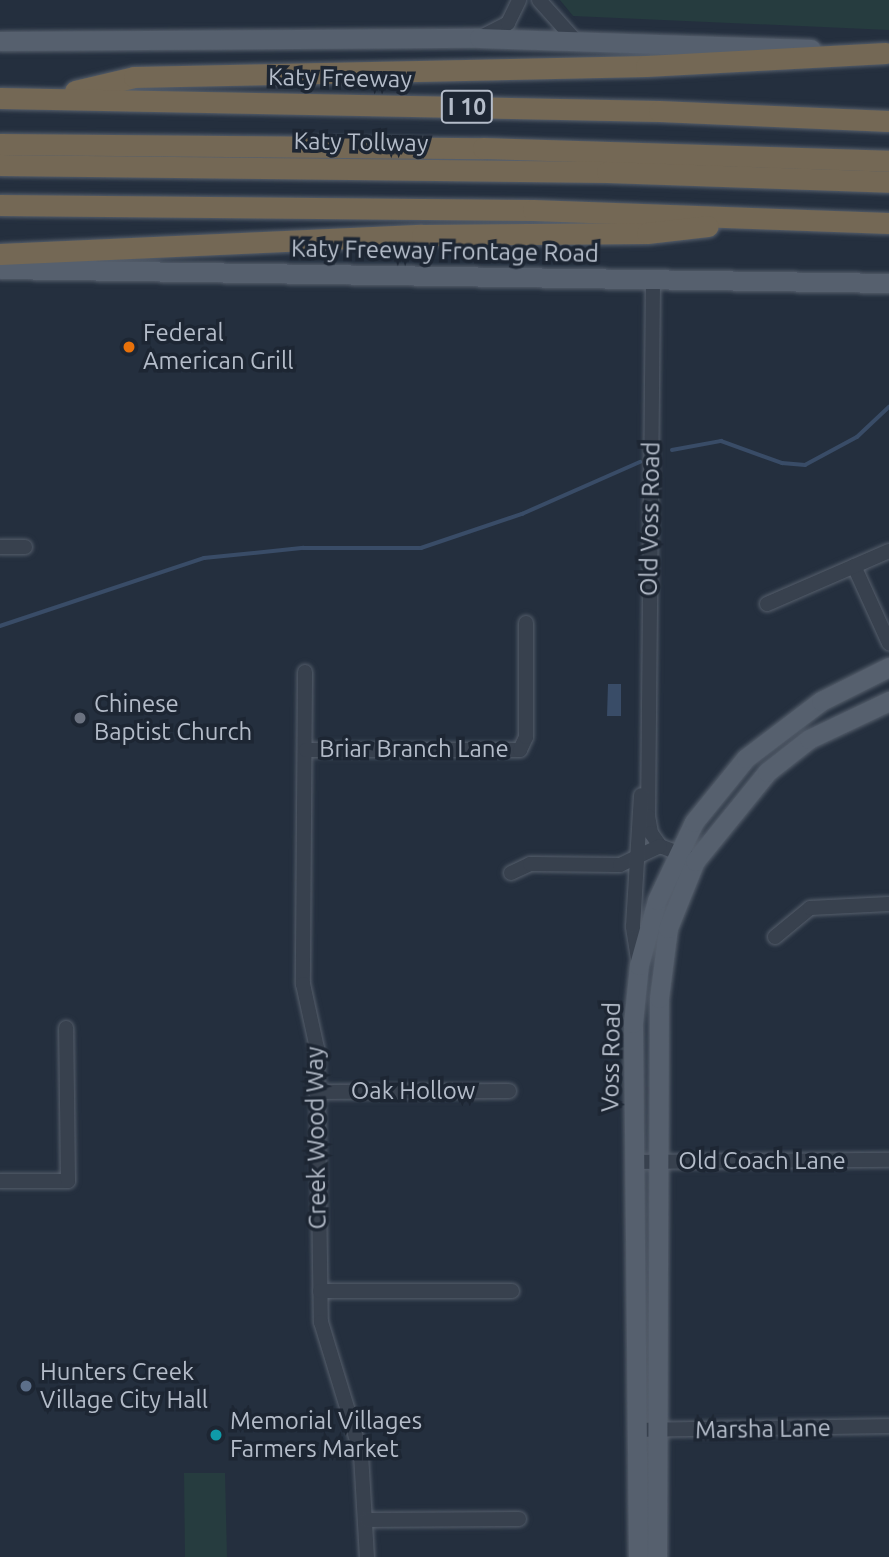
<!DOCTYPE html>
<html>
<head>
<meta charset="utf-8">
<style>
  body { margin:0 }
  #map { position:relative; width:889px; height:1557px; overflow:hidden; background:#242f3e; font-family:Ubuntu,sans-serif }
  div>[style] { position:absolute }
  .green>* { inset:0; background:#263c3f }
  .water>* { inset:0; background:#394c67 }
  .stream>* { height:3.5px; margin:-1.75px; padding:0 1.75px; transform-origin:1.75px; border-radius:1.75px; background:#394c67 }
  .roads { filter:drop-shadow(0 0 2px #565f6c) drop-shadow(0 0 2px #565f6c) }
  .minor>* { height:14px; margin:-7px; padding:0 7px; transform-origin:7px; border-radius:7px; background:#38414e }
  .major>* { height:19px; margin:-9.5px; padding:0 9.5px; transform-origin:9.5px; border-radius:9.5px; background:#56606e }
  .highway>* { height:21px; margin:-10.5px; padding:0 10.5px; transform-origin:10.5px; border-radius:10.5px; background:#746855 }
  .dots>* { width:19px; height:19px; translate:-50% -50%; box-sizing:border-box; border:4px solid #1d2633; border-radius:50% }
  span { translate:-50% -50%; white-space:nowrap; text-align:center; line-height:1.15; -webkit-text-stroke:7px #1d2633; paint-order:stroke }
  .shield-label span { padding:2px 5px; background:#1d2633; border:2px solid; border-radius:5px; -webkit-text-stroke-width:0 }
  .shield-label { font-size:23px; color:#b4bcc9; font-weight:700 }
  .street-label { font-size:24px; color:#b4bcc9 }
  .poi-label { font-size:24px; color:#b4bcc9 }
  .left { translate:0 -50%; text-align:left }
</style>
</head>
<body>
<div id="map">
  <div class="green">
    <i style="clip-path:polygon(560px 0,889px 0,889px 30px,573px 16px)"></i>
    <i style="clip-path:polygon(184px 1473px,225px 1473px,227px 1557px,185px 1557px)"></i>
  </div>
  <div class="water">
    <i style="clip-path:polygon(608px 684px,621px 684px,621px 716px,607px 716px)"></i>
  </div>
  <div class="stream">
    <i style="left:672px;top:450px;width:50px;rotate:-10.4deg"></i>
    <i style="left:721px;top:441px;width:65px;rotate:19.8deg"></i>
    <i style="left:782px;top:463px;width:23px;rotate:5deg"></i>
    <i style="left:805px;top:465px;width:59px;rotate:-28.3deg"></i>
    <i style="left:857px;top:437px;width:44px;rotate:-43.2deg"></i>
    <i style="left:0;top:626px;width:215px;rotate:-18.4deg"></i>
    <i style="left:204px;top:558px;width:100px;rotate:-5.8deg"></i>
    <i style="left:303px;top:548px;width:118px"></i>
    <i style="left:421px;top:548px;width:107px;rotate:-18.6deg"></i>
    <i style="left:522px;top:514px;width:129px;rotate:-23.8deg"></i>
  </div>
  <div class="roads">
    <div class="minor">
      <i style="left:539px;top:0;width:52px;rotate:48.1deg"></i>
      <i style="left:483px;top:36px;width:28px;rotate:-27deg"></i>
      <i style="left:508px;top:23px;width:25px;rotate:-64deg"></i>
      <i style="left:653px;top:279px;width:537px;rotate:90.53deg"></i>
      <i style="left:648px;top:816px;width:17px;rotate:80deg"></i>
      <i style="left:651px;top:833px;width:16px;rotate:55deg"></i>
      <i style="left:660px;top:846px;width:30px;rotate:21deg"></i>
      <i style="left:0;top:547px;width:25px"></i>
      <i style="left:854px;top:566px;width:85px;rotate:65.6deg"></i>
      <i style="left:767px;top:604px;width:133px;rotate:-23.5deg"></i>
      <i style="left:305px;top:672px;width:312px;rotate:90.4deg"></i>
      <i style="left:303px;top:984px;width:66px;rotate:77.7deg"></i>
      <i style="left:317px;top:1048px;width:274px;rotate:89.2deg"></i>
      <i style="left:321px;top:1322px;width:138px;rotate:73.1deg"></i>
      <i style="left:361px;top:1454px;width:103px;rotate:86.7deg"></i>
      <i style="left:306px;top:750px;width:214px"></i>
      <i style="left:520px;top:750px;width:14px;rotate:-65deg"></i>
      <i style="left:526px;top:737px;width:114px;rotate:-90deg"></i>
      <i style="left:511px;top:873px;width:21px;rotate:-25deg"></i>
      <i style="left:530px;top:864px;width:90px;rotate:0.6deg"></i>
      <i style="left:620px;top:865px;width:44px;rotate:-25.4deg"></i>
      <i style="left:775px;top:937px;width:45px;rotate:-39.6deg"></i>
      <i style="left:810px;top:908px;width:79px;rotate:-2.9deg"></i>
      <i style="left:638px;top:959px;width:33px;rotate:-99deg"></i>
      <i style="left:633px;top:926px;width:131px;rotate:-86.5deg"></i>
      <i style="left:316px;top:1092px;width:193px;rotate:-0.3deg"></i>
      <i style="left:635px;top:1162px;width:254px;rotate:-0.5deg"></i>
      <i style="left:0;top:1181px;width:68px"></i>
      <i style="left:68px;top:1181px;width:153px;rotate:-90.7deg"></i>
      <i style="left:320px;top:1291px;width:192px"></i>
      <i style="left:636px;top:1430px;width:253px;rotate:-0.9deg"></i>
      <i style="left:367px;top:1520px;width:152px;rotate:-0.4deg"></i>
    </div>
    <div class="major">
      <i style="left:0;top:41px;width:479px;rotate:-0.4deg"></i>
      <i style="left:479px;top:38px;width:332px;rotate:1.9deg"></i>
      <i style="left:0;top:269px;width:889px;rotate:0.9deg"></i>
      <i style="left:638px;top:1557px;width:534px;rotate:-90.54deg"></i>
      <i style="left:633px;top:1023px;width:58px;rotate:-84.1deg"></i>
      <i style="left:639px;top:965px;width:67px;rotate:-74.5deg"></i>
      <i style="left:657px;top:900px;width:86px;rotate:-64.6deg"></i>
      <i style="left:694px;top:822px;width:82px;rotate:-50.9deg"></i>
      <i style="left:746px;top:758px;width:94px;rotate:-37.2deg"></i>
      <i style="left:821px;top:701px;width:76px;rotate:-26.6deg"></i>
      <i style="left:657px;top:1557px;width:559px;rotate:-89.8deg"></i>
      <i style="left:659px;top:998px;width:71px;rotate:-82.7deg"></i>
      <i style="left:668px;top:928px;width:72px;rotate:-68.1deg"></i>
      <i style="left:695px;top:861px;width:114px;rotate:-51deg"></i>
      <i style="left:767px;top:772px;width:53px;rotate:-38.2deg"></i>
      <i style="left:809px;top:739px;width:89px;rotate:-25.4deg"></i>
    </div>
    <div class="highway">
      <i style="left:75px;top:91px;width:61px;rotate:-13.3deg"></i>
      <i style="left:134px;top:77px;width:512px;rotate:-1.23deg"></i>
      <i style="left:646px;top:66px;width:240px;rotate:-3.1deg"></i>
      <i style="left:0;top:98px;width:659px;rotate:1.13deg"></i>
      <i style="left:659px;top:111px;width:230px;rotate:2.5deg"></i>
      <i style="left:0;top:144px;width:483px;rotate:0.5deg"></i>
      <i style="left:483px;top:148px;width:406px;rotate:1.8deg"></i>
      <i style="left:0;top:165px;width:607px;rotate:0.66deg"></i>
      <i style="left:607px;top:172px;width:282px;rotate:2deg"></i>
      <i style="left:0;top:205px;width:533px;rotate:0.54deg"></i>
      <i style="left:533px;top:210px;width:356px;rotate:2.1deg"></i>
      <i style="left:0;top:254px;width:422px;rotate:-2.6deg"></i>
      <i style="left:422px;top:235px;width:225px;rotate:-0.5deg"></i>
      <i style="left:647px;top:233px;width:61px;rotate:-6.5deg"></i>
    </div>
  </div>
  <div class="dots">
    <i style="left:129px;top:347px;background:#e8710a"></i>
    <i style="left:80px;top:718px;background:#6b7280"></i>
    <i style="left:26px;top:1386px;background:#5c6f8a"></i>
    <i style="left:216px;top:1435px;background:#0f9aa8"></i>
  </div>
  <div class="shield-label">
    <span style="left:467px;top:107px">I 10</span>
  </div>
  <div class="street-label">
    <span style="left:340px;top:78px;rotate:1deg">Katy Freeway</span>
    <span style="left:361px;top:142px;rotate:1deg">Katy Tollway</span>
    <span style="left:445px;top:251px;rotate:1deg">Katy Freeway Frontage Road</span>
    <span style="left:650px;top:519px;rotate:-89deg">Old Voss Road</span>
    <span style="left:414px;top:749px">Briar Branch Lane</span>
    <span style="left:611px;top:1057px;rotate:-89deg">Voss Road</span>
    <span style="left:413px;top:1091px">Oak Hollow</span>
    <span style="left:316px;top:1138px;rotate:-91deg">Creek Wood Way</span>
    <span style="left:762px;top:1161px">Old Coach Lane</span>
    <span style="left:763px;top:1429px;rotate:-1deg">Marsha Lane</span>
  </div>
  <div class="poi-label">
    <span class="left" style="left:143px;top:347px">Federal<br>American Grill</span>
    <span class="left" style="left:94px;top:718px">Chinese<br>Baptist Church</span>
    <span class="left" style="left:40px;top:1386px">Hunters Creek<br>Village City Hall</span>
    <span class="left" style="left:230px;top:1435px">Memorial Villages<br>Farmers Market</span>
  </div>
</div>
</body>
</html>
